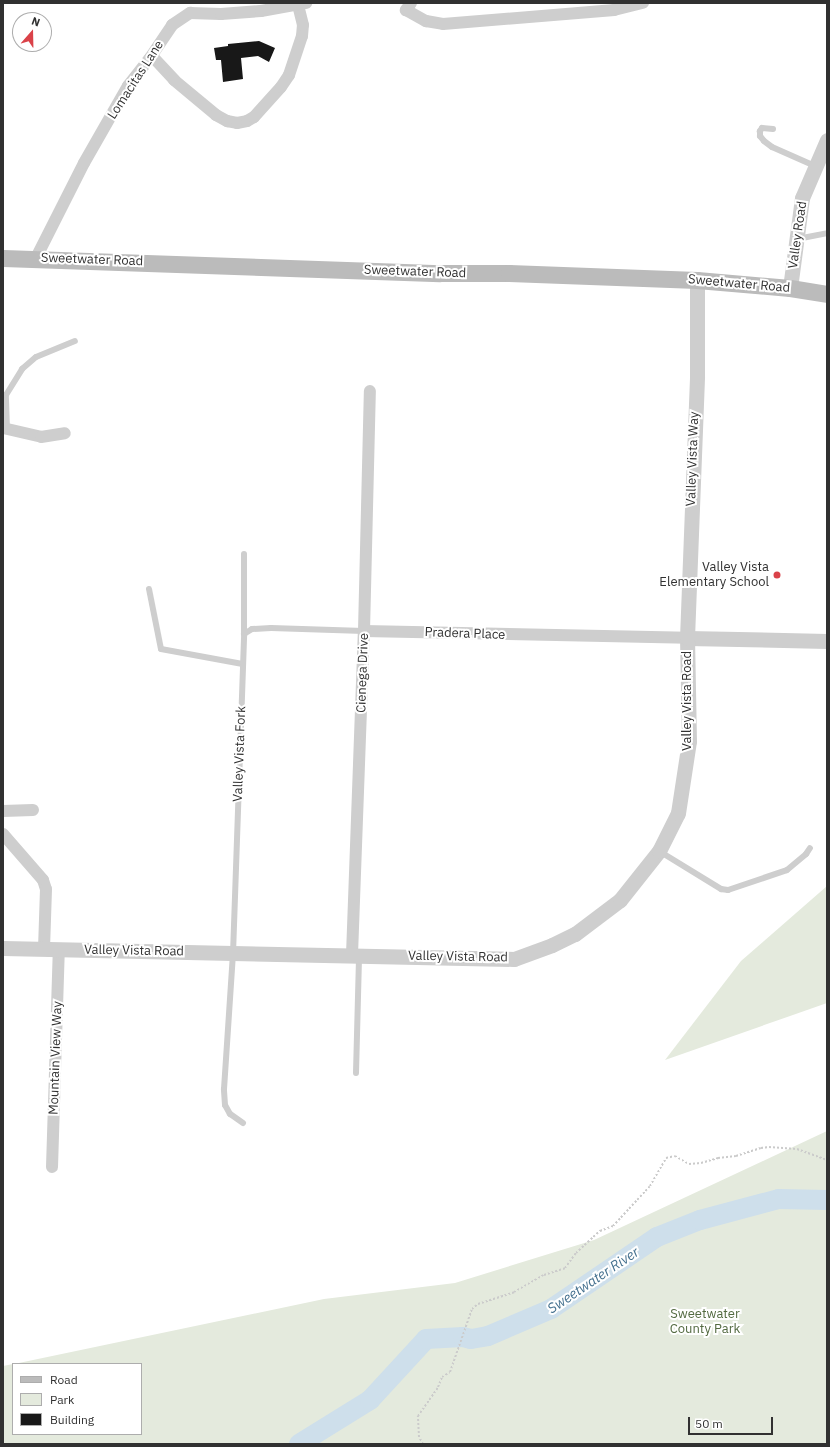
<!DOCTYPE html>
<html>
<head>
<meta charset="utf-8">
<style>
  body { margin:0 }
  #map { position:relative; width:830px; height:1447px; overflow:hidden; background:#fff; font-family:"IBM Plex Sans",sans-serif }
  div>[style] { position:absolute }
  .green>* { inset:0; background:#e4eadd }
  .river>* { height:20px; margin:-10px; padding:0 10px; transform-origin:10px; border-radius:10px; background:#cedfeb }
  .building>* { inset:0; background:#181818 }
  .path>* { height:2px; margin-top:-1px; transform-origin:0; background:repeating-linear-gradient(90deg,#cbcbcb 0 2px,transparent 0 4px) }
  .service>* { height:6px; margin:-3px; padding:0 3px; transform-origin:3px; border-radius:3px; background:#cecece }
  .minor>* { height:12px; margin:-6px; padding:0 6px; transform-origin:6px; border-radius:6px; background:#cecece }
  .tertiary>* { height:15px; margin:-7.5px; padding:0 7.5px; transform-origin:7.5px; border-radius:7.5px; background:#cecece }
  .secondary>* { height:17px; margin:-8.5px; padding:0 8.5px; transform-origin:8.5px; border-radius:8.5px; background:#bbb }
  .dots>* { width:11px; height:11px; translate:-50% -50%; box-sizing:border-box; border:2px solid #fff; border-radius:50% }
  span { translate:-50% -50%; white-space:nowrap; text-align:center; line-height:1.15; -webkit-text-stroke:4px #fff; paint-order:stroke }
  .street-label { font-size:13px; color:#313131 }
  .poi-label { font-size:13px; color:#313131 }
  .right { translate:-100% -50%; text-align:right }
  .park-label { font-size:13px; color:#536a41 }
  .water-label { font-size:14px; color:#44708e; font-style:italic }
  .frame { position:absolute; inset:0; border:4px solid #313131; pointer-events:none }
  .legend { position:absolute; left:12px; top:1363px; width:130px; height:72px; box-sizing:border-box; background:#fff; border:1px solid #adadad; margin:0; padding:5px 7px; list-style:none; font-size:12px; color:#313131 }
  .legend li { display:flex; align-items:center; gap:8px; height:20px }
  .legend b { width:20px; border:1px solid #adadad }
  .north { position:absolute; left:12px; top:12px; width:40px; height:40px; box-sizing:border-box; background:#fff; border:1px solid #adadad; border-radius:50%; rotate:20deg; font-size:11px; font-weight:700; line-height:16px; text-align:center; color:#313131 }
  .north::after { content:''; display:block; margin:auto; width:14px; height:18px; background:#da4249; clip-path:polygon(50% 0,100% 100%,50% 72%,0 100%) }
  .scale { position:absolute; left:688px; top:1417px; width:85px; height:18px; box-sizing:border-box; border:2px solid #313131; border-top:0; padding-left:5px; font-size:12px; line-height:14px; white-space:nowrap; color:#313131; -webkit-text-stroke:3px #fff; paint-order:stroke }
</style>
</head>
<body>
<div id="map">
  <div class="green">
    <i style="clip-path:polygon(827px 886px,827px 1003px,665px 1060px,741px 961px)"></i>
    <i style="clip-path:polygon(827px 1131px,827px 1444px,3px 1444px,3px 1366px,13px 1364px,13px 1434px,141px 1434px,141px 1364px,14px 1364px,324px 1299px,455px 1283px,594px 1240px)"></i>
  </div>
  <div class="river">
    <i style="left:299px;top:1444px;width:84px;rotate:-31.8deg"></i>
    <i style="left:370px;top:1400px;width:83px;rotate:-47.4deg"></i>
    <i style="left:426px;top:1339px;width:37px;rotate:-3deg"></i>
    <i style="left:463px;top:1337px;width:8px;rotate:14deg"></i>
    <i style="left:471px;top:1339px;width:17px;rotate:-10deg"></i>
    <i style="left:488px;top:1336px;width:69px;rotate:-23.2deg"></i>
    <i style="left:551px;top:1309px;width:128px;rotate:-34.2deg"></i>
    <i style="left:657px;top:1237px;width:46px;rotate:-21.6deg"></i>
    <i style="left:700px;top:1220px;width:82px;rotate:-14.9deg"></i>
    <i style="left:779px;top:1199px;width:48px;rotate:1.2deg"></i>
  </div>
  <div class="building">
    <i style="clip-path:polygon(259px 41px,275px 48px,269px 62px,258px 56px,241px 58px,243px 79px,223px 82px,221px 60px,216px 60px,214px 48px,228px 46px,228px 44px)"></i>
  </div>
  <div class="path">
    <i style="left:423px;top:1444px;width:8px;rotate:-120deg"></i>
    <i style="left:419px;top:1437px;width:21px;rotate:-93deg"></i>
    <i style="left:418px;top:1416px;width:35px;rotate:-55deg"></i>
    <i style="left:438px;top:1387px;width:11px;rotate:-68deg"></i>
    <i style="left:442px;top:1377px;width:9px;rotate:-32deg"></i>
    <i style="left:450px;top:1372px;width:67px;rotate:-70.8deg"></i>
    <i style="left:472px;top:1309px;width:8px;rotate:-40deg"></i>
    <i style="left:478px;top:1304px;width:38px;rotate:-18deg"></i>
    <i style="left:514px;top:1292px;width:34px;rotate:-30deg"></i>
    <i style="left:544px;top:1275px;width:22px;rotate:-18deg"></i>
    <i style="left:565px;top:1268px;width:19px;rotate:-54deg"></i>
    <i style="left:576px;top:1253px;width:33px;rotate:-43deg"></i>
    <i style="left:600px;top:1231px;width:14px;rotate:-21deg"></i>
    <i style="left:613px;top:1226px;width:54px;rotate:-47.2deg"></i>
    <i style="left:650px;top:1186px;width:32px;rotate:-60deg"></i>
    <i style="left:666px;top:1158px;width:9px;rotate:-13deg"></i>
    <i style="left:675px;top:1156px;width:16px;rotate:30deg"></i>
    <i style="left:689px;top:1164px;width:12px;rotate:-5deg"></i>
    <i style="left:701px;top:1163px;width:18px;rotate:-16deg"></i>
    <i style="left:718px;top:1158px;width:18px;rotate:-6deg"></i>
    <i style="left:736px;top:1156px;width:26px;rotate:-18deg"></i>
    <i style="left:761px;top:1148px;width:8px;rotate:-7deg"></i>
    <i style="left:769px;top:1147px;width:28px;rotate:4deg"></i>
    <i style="left:797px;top:1149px;width:32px;rotate:20deg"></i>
  </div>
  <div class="service">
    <i style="left:773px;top:129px;width:11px;rotate:-175deg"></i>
    <i style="left:762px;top:128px;width:4px;rotate:124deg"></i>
    <i style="left:760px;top:131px;width:5px;rotate:90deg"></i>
    <i style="left:760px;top:136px;width:6px;rotate:51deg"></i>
    <i style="left:764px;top:141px;width:10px;rotate:37deg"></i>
    <i style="left:772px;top:147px;width:47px;rotate:23.8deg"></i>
    <i style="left:797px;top:239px;width:31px;rotate:-11deg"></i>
    <i style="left:7px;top:429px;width:34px;rotate:-92deg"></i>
    <i style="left:6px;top:395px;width:31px;rotate:-58deg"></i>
    <i style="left:22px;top:369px;width:18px;rotate:-41deg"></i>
    <i style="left:36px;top:357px;width:42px;rotate:-22.3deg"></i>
    <i style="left:149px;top:589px;width:61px;rotate:78.7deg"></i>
    <i style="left:161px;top:649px;width:83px;rotate:10.4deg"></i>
    <i style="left:244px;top:634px;width:9px;rotate:-32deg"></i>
    <i style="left:252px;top:629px;width:19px;rotate:-3deg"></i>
    <i style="left:271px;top:628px;width:93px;rotate:1.8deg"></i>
    <i style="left:659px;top:851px;width:73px;rotate:31.5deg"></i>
    <i style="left:721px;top:889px;width:7px;rotate:8deg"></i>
    <i style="left:728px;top:890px;width:62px;rotate:-18.7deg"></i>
    <i style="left:787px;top:870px;width:25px;rotate:-40deg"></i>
    <i style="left:806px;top:854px;width:7px;rotate:-56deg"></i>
    <i style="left:356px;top:1073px;width:118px;rotate:-88.5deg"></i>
    <i style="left:243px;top:1123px;width:16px;rotate:-145deg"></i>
    <i style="left:230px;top:1114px;width:10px;rotate:-119deg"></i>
    <i style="left:225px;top:1105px;width:16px;rotate:-94deg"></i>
    <i style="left:224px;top:1089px;width:135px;rotate:-86.2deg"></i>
    <i style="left:233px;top:954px;width:320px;rotate:-88deg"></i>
    <i style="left:244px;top:634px;width:80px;rotate:-90deg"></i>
  </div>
  <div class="minor">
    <i style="left:411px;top:3px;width:9px;rotate:126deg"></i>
    <i style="left:406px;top:10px;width:23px;rotate:29deg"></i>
    <i style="left:426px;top:21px;width:17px;rotate:10deg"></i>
    <i style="left:443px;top:24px;width:172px;rotate:-4.7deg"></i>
    <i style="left:614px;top:10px;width:30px;rotate:-14deg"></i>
    <i style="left:152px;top:56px;width:33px;rotate:47deg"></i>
    <i style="left:174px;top:80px;width:55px;rotate:39.8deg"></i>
    <i style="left:216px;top:115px;width:13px;rotate:29deg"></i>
    <i style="left:227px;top:121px;width:10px;rotate:11deg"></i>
    <i style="left:237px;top:123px;width:10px;rotate:-11deg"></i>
    <i style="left:247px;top:121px;width:8px;rotate:-30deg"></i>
    <i style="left:254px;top:117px;width:40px;rotate:-48deg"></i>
    <i style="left:281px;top:87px;width:14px;rotate:-56deg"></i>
    <i style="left:289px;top:75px;width:41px;rotate:-71.6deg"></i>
    <i style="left:302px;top:36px;width:11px;rotate:-85deg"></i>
    <i style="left:303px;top:25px;width:21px;rotate:-104deg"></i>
    <i style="left:36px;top:258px;width:106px;rotate:-63.2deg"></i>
    <i style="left:84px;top:163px;width:89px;rotate:-60.3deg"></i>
    <i style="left:128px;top:86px;width:36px;rotate:-52deg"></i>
    <i style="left:150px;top:58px;width:40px;rotate:-56deg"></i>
    <i style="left:172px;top:25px;width:22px;rotate:-34deg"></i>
    <i style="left:190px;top:13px;width:31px;rotate:2deg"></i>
    <i style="left:221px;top:14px;width:40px;rotate:-4.3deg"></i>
    <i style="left:261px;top:11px;width:46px;rotate:-10.1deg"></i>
    <i style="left:3px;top:428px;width:39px;rotate:13deg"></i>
    <i style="left:41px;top:437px;width:24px;rotate:-9deg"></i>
    <i style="left:364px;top:631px;width:323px;rotate:1.2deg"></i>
    <i style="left:3px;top:811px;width:30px;rotate:-2deg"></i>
    <i style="left:3px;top:834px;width:61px;rotate:49deg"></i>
    <i style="left:43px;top:880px;width:9px;rotate:72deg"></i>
    <i style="left:46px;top:889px;width:60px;rotate:91.9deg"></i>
    <i style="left:352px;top:955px;width:324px;rotate:-87.9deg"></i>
    <i style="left:364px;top:631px;width:240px;rotate:-88.6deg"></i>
    <i style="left:52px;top:1167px;width:217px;rotate:-88.2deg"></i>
  </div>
  <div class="tertiary">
    <i style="left:790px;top:288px;width:91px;rotate:-82.4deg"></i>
    <i style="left:802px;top:198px;width:63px;rotate:-66.7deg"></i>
    <i style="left:687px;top:638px;width:140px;rotate:1.2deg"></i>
    <i style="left:3px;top:948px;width:511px;rotate:1.23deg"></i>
    <i style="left:514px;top:959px;width:40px;rotate:-20.2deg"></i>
    <i style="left:552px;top:945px;width:25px;rotate:-26deg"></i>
    <i style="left:575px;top:934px;width:56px;rotate:-37.1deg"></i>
    <i style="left:620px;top:900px;width:63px;rotate:-51.5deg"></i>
    <i style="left:659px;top:851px;width:42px;rotate:-63.4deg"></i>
    <i style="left:678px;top:813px;width:73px;rotate:-81.3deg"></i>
    <i style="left:689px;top:741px;width:103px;rotate:-91.1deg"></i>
    <i style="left:687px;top:638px;width:262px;rotate:-87.8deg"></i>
    <i style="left:697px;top:376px;width:96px;rotate:-90deg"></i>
  </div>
  <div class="secondary">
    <i style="left:3px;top:258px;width:437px;rotate:2deg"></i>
    <i style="left:440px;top:273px;width:69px"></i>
    <i style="left:509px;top:273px;width:188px;rotate:2.1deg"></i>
    <i style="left:697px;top:280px;width:93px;rotate:4.9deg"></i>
    <i style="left:790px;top:288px;width:37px;rotate:9deg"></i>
  </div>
  <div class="dots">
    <i style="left:777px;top:575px;background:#da4249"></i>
  </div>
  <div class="street-label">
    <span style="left:136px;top:80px;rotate:-57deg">Lomacitas Lane</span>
    <span style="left:798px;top:235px;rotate:-82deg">Valley Road</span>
    <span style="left:92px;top:260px;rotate:2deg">Sweetwater Road</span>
    <span style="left:415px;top:272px;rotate:2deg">Sweetwater Road</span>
    <span style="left:739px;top:284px;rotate:5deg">Sweetwater Road</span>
    <span style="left:693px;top:459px;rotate:-88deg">Valley Vista Way</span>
    <span style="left:465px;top:634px;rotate:2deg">Pradera Place</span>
    <span style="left:363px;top:673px;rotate:-88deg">Cienega Drive</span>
    <span style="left:687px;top:701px;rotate:-90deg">Valley Vista Road</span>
    <span style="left:240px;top:754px;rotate:-88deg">Valley Vista Fork</span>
    <span style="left:134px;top:951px;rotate:1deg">Valley Vista Road</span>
    <span style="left:458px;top:957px;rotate:1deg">Valley Vista Road</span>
    <span style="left:56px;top:1058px;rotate:-88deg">Mountain View Way</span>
  </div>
  <div class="poi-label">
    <span class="right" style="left:769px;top:575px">Valley Vista<br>Elementary School</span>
  </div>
  <div class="park-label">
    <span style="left:705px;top:1322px">Sweetwater<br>County Park</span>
  </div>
  <div class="water-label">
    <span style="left:593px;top:1280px;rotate:-34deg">Sweetwater River</span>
  </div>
  <div class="frame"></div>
  <ul class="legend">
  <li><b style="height:5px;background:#bbb"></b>Road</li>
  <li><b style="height:11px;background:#e4eadd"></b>Park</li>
  <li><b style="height:11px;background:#181818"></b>Building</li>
  </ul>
  <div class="north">N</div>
  <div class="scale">50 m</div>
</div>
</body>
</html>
